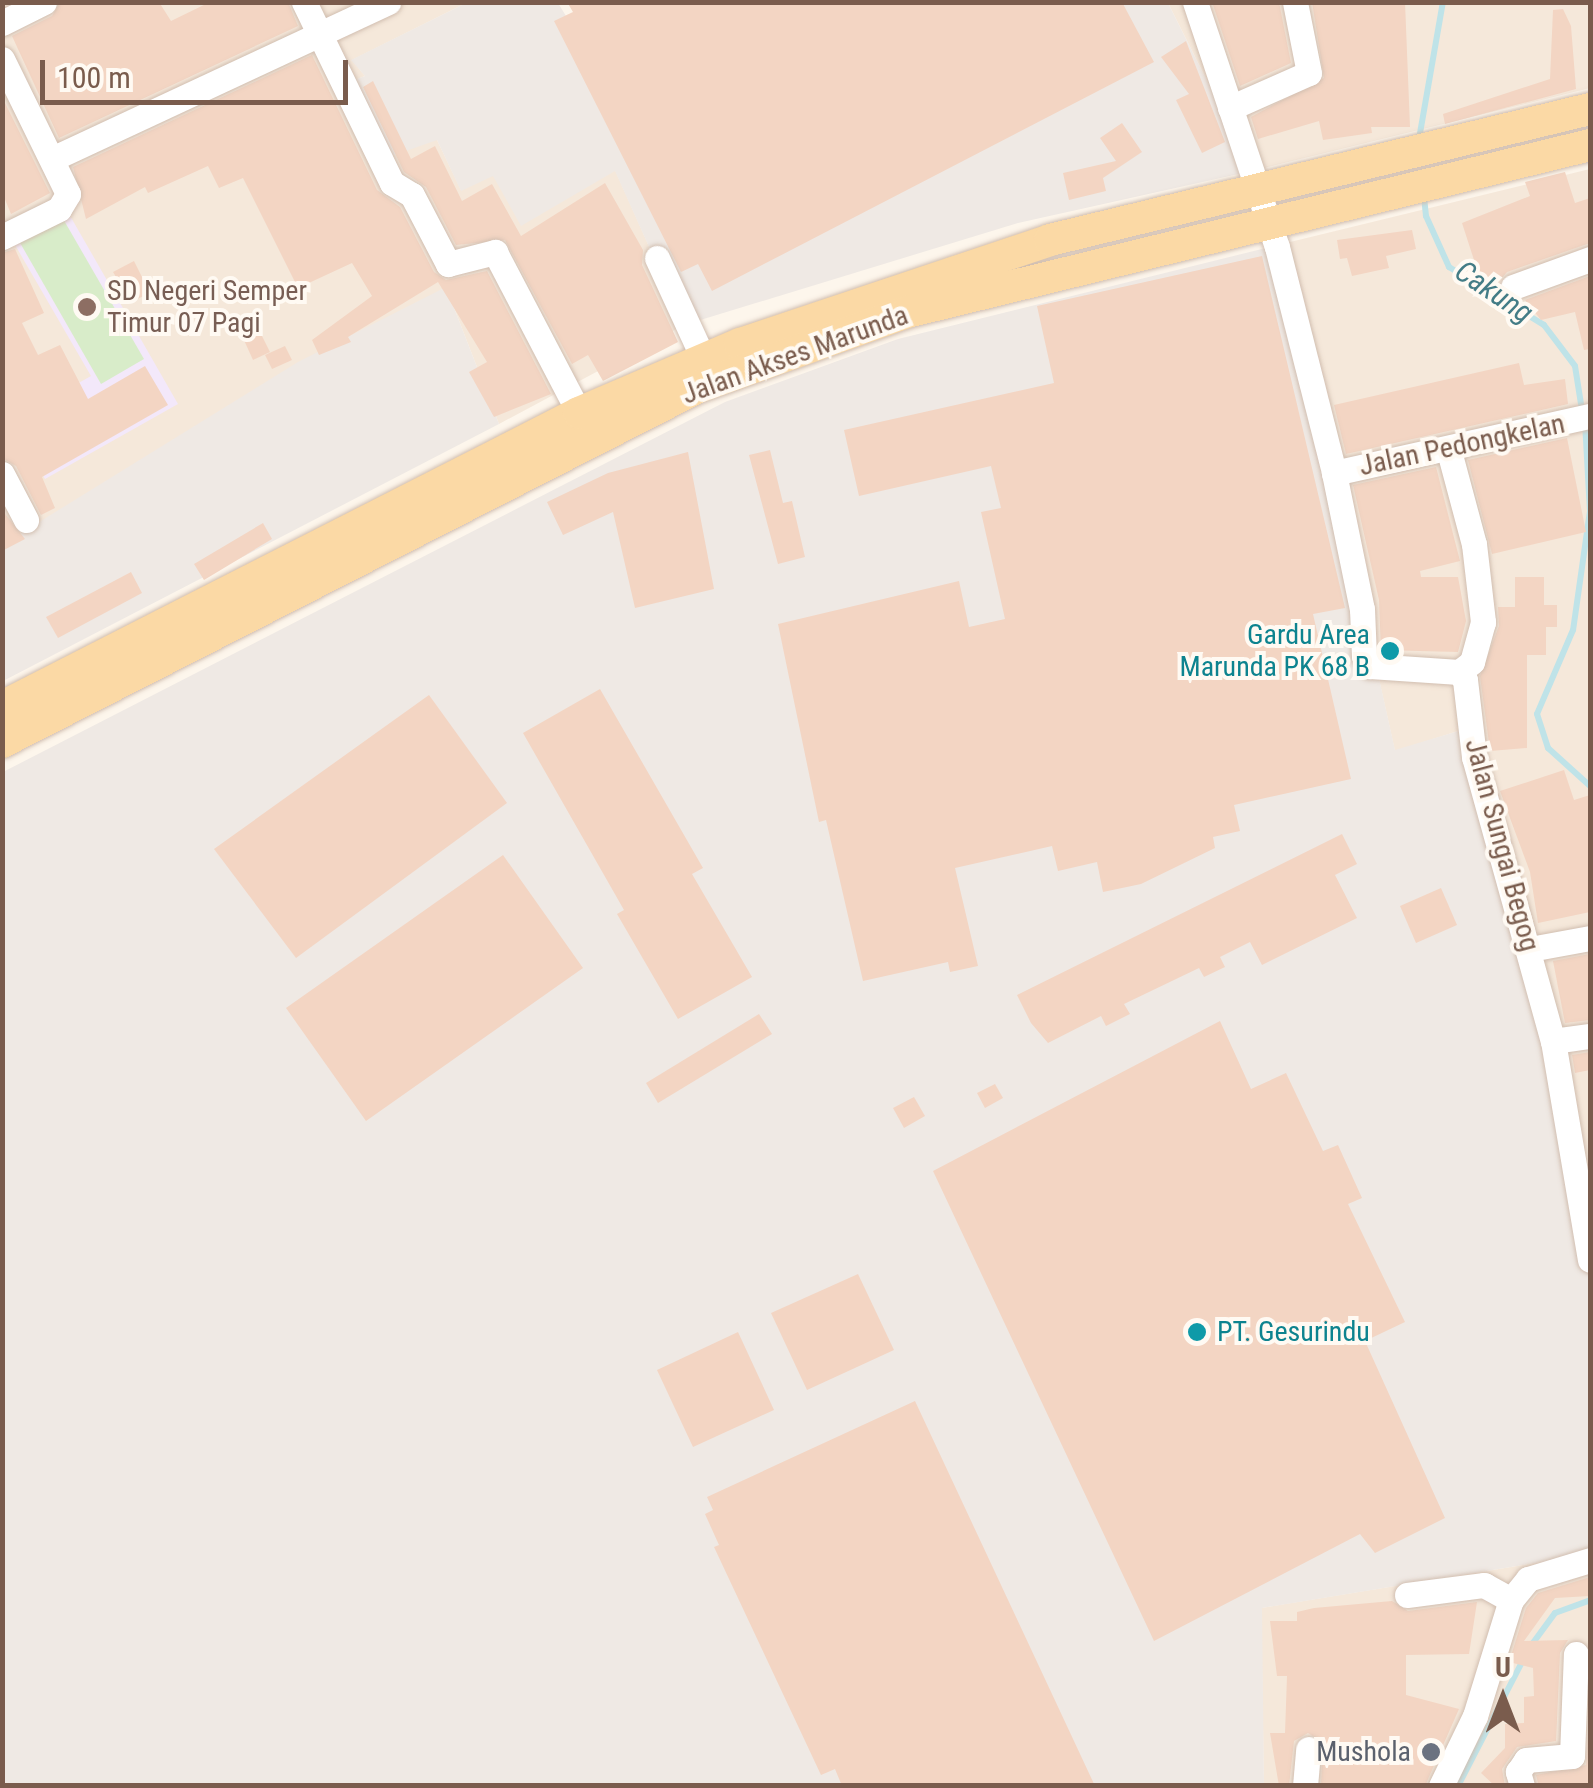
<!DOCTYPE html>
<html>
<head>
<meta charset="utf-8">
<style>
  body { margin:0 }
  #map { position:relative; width:1593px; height:1788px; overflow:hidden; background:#fdf6ec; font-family:"Roboto Condensed",sans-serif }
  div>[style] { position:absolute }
  .residential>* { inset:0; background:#f5e8da }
  .industrial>* { inset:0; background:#efe9e4 }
  .education>* { inset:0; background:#f3e8fa }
  .green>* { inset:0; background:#d8ecc9 }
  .stream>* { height:6px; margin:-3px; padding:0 3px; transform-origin:3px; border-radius:3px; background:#bfe3e8 }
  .building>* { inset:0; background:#f3d5c3 }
  .roads { filter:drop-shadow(0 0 2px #d1beb0) drop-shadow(0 0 2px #d1beb0) }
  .minor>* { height:25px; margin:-12.5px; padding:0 12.5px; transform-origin:12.5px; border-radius:12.5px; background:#fff }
  .major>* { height:32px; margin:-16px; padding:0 16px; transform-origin:16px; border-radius:16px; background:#fbd9a5 }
  .dots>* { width:28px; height:28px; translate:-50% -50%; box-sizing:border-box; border:5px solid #fffaf3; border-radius:50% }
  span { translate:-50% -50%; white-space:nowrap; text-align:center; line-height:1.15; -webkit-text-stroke:8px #fffaf3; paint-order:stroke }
  .education-label { font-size:28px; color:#785e54 }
  .left { translate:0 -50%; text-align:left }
  .street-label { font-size:28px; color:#7a5c4d }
  .culture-label { font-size:28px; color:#0d838f }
  .right { translate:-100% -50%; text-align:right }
  .worship-label { font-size:28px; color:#5b616d }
  .water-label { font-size:30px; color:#437c86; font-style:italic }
  .frame { position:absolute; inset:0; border:5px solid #7a5c4d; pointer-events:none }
  .north { position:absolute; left:1453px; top:1648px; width:100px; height:100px; -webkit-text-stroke:8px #fffaf3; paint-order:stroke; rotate:0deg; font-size:28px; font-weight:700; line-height:40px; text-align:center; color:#7a5c4d }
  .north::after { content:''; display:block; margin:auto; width:35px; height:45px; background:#7a5c4d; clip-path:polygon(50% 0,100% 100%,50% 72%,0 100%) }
  .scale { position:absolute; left:40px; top:60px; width:308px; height:45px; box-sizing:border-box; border:5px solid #7a5c4d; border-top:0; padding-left:12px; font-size:30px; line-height:35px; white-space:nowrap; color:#7a5c4d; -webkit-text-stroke:8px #fffaf3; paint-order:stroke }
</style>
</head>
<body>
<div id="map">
  <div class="residential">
    <i style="clip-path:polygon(3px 3px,466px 3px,352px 60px,365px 76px,344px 84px,437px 140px,461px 190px,493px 175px,615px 170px,684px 325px,499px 424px,446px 287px,3px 545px)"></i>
    <i style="clip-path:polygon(1168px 3px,1590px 3px,1590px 88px,1252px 171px)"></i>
    <i style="clip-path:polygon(1590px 169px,1590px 1217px,1474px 726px,1395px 751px,1282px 244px)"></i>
    <i style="clip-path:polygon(1590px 1554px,1590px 1785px,1264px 1785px,1261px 1608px)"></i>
  </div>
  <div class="industrial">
    <i style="clip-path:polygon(596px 2px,1168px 3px,1252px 171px,1018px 223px,684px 325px,615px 171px,521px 226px,493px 176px,461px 191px,437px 140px,378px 161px,343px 84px,365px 76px,351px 60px,466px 3px,558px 3px,566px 16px)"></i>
    <i style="clip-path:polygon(1282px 244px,1395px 750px,1475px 726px,1590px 1217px,1590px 1554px,1262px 1608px,1264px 1785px,3px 1786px,3px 772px,725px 402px,898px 339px)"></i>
    <i style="clip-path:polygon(446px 287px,499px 424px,3px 681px,2px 545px,298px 362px)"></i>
  </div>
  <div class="education">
    <i style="clip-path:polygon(65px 207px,178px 404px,45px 479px,11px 421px,91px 376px,11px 238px)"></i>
  </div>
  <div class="green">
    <i style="clip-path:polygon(62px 217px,144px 359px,101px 384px,19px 241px)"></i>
  </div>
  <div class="stream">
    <i style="left:1419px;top:139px;width:139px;rotate:-80.1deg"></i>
    <i style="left:1424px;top:197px;width:19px;rotate:84deg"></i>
    <i style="left:1426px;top:216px;width:56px;rotate:65.7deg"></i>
    <i style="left:1449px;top:267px;width:111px;rotate:31.4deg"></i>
    <i style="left:1544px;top:325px;width:51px;rotate:52.9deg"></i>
    <i style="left:1575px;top:366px;width:45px;rotate:81deg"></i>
    <i style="left:1585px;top:422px;width:89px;rotate:86.8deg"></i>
    <i style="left:1590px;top:511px;width:120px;rotate:98.1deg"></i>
    <i style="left:1573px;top:630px;width:91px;rotate:113.2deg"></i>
    <i style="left:1537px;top:714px;width:36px;rotate:72deg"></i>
    <i style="left:1548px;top:748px;width:57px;rotate:42.1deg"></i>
    <i style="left:1530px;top:1647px;width:42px;rotate:-53.7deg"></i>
    <i style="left:1555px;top:1613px;width:37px;rotate:-20deg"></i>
    <i style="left:1458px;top:1786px;width:144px;rotate:-62.7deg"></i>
  </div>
  <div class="building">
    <i style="clip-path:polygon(60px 2px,159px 2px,171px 21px,210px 2px,288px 2px,298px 26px,59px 138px,12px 36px,52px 16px)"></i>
    <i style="clip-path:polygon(567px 2px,1122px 2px,1154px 62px,712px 291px,698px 264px,681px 272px,554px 21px,573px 12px)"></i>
    <i style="clip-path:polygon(1212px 2px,1279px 2px,1291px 63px,1240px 86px)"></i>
    <i style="clip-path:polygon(1312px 2px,1405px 2px,1410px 127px,1371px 127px,1372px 133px,1323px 140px,1319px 121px,1258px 139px,1251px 117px,1324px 78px)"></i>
    <i style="clip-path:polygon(1563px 9px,1571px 26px,1576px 89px,1445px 124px,1443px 114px,1550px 79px,1553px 10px)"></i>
    <i style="clip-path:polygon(1186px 41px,1225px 142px,1202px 153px,1176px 100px,1189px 94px,1161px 57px)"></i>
    <i style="clip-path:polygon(312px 55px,377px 190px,400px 207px,434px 272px,446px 280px,487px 271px,551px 394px,494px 417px,469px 372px,487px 362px,438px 282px,348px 337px,351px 342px,319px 355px,312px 340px,372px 296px,352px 263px,298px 288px,243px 178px,219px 188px,208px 166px,148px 193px,145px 187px,86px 219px,73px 167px)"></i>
    <i style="clip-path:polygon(373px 81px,411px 159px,435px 146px,462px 201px,492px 184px,521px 236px,605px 183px,643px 250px,642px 265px,678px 342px,603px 381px,588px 355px,572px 364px,505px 240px,456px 245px,426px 187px,404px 172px,363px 87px)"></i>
    <i style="clip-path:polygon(2px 97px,50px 193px,11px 214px,2px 192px)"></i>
    <i style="clip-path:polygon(1122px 123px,1142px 152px,1103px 178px,1106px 191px,1069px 200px,1063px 173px,1116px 161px,1100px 138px)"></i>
    <i style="clip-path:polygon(1565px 172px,1575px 203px,1590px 198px,1590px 243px,1507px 272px,1491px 291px,1464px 264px,1474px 260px,1462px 223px,1530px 196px,1525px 182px)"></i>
    <i style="clip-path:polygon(1412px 230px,1416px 249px,1386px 256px,1389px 268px,1352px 276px,1347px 258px,1340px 259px,1337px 240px)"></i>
    <i style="clip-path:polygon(15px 249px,44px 313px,22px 323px,38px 355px,60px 345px,88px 399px,145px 366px,168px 405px,42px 477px,55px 508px,41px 515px,16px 466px,2px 458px,2px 253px)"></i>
    <i style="clip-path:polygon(1262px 256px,1345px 608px,1313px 614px,1351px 779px,1234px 805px,1240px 831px,1213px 837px,1215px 848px,1141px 884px,1103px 892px,1097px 862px,1058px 871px,1052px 846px,955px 868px,978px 966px,950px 972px,948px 962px,863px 981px,826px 820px,819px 822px,778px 624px,959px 581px,969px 627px,1005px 619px,981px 512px,1001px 508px,991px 466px,859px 496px,844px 430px,1054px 383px,1037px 306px)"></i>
    <i style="clip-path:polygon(134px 261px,150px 293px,131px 302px,113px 272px)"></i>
    <i style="clip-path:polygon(1590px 276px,1590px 349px,1584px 350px,1575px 312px,1541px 320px,1525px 300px)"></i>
    <i style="clip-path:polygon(259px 330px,270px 352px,253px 360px,243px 338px)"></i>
    <i style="clip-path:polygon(285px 346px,292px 360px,272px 369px,265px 355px)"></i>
    <i style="clip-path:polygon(1519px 363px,1524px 385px,1565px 379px,1568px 404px,1346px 454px,1334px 405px)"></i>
    <i style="clip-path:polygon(1567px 438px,1586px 532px,1492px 554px,1468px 460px)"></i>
    <i style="clip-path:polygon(770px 450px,783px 503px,792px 501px,805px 557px,778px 564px,749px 455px)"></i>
    <i style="clip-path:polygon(688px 452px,714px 589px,635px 608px,613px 512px,563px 535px,547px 502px,608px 473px)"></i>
    <i style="clip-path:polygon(1436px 467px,1460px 561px,1420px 571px,1421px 577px,1458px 577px,1466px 621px,1458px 652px,1381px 650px,1379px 600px,1353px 485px)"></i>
    <i style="clip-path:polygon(2px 510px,25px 539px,2px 551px)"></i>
    <i style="clip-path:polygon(263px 523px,272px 539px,204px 580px,194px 564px)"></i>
    <i style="clip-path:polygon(131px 572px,142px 593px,58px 638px,46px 617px)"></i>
    <i style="clip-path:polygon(1515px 577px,1544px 577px,1544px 605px,1557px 605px,1557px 627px,1546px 627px,1546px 655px,1527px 655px,1527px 748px,1490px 751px,1480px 676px,1499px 626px,1498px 607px,1515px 607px)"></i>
    <i style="clip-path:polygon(600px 689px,703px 868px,692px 874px,752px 977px,678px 1019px,617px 914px,624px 910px,523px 733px)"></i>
    <i style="clip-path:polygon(429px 695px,507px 803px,296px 958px,214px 849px)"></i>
    <i style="clip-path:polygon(1564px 770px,1574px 800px,1590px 795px,1590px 912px,1538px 923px,1530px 872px,1500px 791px)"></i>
    <i style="clip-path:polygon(1342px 834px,1357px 864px,1335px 875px,1357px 918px,1262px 965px,1250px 942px,1220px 957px,1225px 967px,1204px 977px,1199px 968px,1124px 1004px,1130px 1014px,1106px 1026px,1101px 1016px,1048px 1043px,1031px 1023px,1017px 995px)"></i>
    <i style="clip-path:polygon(503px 855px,583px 968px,366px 1121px,286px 1008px)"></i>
    <i style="clip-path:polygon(1441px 888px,1457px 925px,1416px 943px,1400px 906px)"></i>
    <i style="clip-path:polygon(1590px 954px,1590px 1020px,1565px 1023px,1553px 961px)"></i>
    <i style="clip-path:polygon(759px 1014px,772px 1034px,658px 1103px,646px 1083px)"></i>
    <i style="clip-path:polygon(1220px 1021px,1251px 1089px,1286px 1073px,1323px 1151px,1338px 1145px,1362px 1198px,1348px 1204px,1405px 1322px,1365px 1341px,1445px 1518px,1375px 1553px,1360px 1534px,1154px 1641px,933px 1171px)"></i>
    <i style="clip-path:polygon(1590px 1052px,1590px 1070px,1575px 1073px,1572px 1055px)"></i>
    <i style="clip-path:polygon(995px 1084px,1003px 1098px,985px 1108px,977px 1093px)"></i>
    <i style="clip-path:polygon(914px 1097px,925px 1116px,904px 1128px,893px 1108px)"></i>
    <i style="clip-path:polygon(858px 1274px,894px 1350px,807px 1390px,771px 1313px)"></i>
    <i style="clip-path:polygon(738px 1332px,774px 1410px,693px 1447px,657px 1370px)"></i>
    <i style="clip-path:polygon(915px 1401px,1095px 1786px,842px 1786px,835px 1769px,821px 1775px,714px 1547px,719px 1545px,705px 1514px,713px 1510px,707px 1497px)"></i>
    <i style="clip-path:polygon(1590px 1577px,1590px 1596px,1555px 1598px,1524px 1641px,1568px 1640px,1560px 1653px,1556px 1741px,1517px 1747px,1502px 1769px,1505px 1786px,1495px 1786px,1481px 1773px,1505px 1748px,1505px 1724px,1524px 1723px,1524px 1697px,1534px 1696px,1533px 1668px,1509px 1662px,1526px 1608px,1538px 1593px)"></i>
    <i style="clip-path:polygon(1392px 1601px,1408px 1611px,1477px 1602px,1469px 1654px,1406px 1655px,1406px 1695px,1459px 1709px,1425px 1786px,1321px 1786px,1323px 1743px,1308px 1733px,1294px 1741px,1289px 1786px,1279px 1786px,1270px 1733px,1285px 1733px,1287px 1676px,1277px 1676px,1270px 1621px,1297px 1621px,1297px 1612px,1314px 1608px)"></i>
    <i style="clip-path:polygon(1590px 1699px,1590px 1786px,1538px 1783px,1536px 1775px,1586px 1765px)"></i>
  </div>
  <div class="roads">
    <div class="minor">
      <i style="left:304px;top:2px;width:201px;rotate:64.1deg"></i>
      <i style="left:392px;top:183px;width:23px;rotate:31deg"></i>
      <i style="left:412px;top:195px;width:78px;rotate:62.4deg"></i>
      <i style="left:448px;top:264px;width:49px;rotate:-14.3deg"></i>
      <i style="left:495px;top:252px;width:182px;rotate:62.4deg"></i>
      <i style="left:1195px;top:2px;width:258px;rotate:71.5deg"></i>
      <i style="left:1277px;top:247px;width:233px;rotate:75.8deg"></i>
      <i style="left:1334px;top:473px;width:139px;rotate:78.4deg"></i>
      <i style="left:1362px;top:609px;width:47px;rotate:87.6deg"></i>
      <i style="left:1364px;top:656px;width:12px;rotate:59deg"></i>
      <i style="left:1370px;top:666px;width:89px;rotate:3.9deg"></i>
      <i style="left:1459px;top:672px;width:10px;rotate:53deg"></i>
      <i style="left:1465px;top:680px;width:78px;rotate:83.3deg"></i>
      <i style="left:1474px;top:757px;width:295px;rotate:74.5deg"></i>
      <i style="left:1553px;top:1041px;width:222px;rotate:80.4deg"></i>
      <i style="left:2px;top:23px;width:47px;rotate:-26.6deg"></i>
      <i style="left:2px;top:59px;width:150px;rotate:63.9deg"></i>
      <i style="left:68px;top:194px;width:17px;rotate:121deg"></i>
      <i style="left:59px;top:209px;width:64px;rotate:153.8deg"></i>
      <i style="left:1230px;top:108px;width:86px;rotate:-23.9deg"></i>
      <i style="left:1309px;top:73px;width:72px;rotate:-101.2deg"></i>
      <i style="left:54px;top:158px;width:369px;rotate:-25deg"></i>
      <i style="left:657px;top:258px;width:110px;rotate:65.3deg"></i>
      <i style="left:1513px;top:287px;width:82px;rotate:-20deg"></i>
      <i style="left:1449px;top:451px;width:96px;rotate:75deg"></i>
      <i style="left:1474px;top:544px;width:79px;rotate:83.4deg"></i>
      <i style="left:1483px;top:622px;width:41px;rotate:105.4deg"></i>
      <i style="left:1472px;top:662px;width:16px;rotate:142deg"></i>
      <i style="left:1334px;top:473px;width:262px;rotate:-12.6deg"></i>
      <i style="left:2px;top:474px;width:52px;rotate:62.4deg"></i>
      <i style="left:1530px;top:949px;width:61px;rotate:-10.4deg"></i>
      <i style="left:1553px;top:1041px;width:37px;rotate:-8deg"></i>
      <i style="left:1407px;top:1595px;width:78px;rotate:-7.4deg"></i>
      <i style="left:1484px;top:1585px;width:31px;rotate:29deg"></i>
      <i style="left:1305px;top:1786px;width:37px;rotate:-85deg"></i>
      <i style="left:1441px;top:1786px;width:78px;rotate:-64.1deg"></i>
      <i style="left:1475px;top:1716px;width:121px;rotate:-72.8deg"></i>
      <i style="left:1511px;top:1600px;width:27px;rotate:-51deg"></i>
      <i style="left:1528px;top:1579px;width:65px;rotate:-17deg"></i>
      <i style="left:1522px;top:1786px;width:15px;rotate:-106deg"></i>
      <i style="left:1518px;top:1772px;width:14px;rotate:-56deg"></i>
      <i style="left:1526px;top:1760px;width:46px;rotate:-5deg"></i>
      <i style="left:1572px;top:1756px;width:102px;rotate:-87.8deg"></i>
    </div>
    <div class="major">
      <i style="left:2px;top:707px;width:648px;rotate:-27deg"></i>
      <i style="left:579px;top:413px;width:175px;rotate:-23.2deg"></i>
      <i style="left:740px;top:344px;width:327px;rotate:-18.5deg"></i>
      <i style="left:1050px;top:240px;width:556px;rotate:-13.64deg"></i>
      <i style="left:2px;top:742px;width:781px;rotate:-27.02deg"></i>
      <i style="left:698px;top:387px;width:222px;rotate:-19.7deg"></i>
      <i style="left:907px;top:312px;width:703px;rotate:-13.74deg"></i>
    </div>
  </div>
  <div class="dots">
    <i style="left:87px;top:307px;background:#8d6e63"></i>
    <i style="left:1390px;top:651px;background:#0f9aa8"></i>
    <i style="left:1197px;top:1332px;background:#0f9aa8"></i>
    <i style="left:1431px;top:1752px;background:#6b7280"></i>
  </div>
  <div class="education-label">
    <span class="left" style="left:107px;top:307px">SD Negeri Semper<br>Timur 07 Pagi</span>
  </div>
  <div class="street-label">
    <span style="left:795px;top:355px;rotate:-20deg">Jalan Akses Marunda</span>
    <span style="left:1462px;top:445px;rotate:-12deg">Jalan Pedongkelan</span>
    <span style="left:1502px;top:845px;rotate:75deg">Jalan Sungai Begog</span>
  </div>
  <div class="culture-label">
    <span class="right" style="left:1370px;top:651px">Gardu Area<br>Marunda PK 68 B</span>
    <span class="left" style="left:1217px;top:1332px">PT. Gesurindu</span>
  </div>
  <div class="worship-label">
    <span class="right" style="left:1411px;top:1752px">Mushola</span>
  </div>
  <div class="water-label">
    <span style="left:1494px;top:292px;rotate:34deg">Cakung</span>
  </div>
  <div class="frame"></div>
  <div class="north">U</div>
  <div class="scale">100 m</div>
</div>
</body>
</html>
